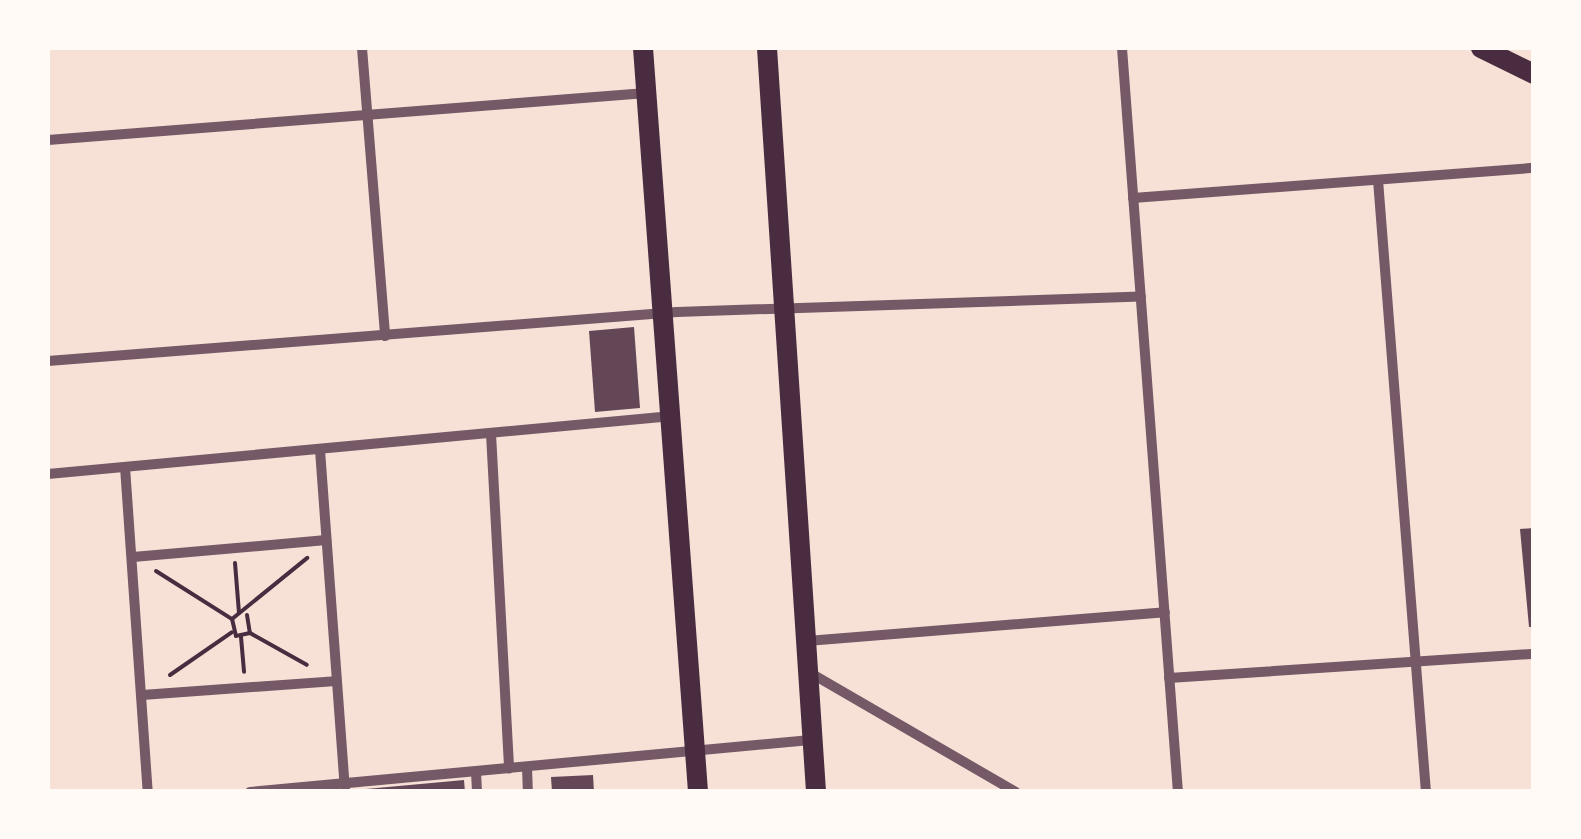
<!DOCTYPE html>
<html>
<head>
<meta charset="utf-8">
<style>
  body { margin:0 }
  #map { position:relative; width:1581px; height:839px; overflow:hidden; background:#f7e1d7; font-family:"PT Sans Narrow",sans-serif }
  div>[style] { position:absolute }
  .building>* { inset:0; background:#644757 }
  .path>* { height:4px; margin:-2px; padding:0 2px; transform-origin:2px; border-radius:2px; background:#4a2c40 }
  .minor>* { height:10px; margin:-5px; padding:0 5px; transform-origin:5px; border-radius:5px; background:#755966 }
  .trunk>* { height:20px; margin:-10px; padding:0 10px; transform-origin:10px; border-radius:10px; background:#4a2c40 }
  span { translate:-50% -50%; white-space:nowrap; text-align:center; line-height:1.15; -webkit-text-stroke:10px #fffaf5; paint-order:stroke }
  .frame { position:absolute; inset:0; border:50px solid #fffaf5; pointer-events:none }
</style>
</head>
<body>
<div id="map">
  <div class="building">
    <i style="clip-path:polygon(634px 327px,640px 408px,595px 412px,589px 331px)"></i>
    <i style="clip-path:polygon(1534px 528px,1534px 627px,1529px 627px,1520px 529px)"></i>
    <i style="clip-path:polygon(593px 775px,594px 792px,552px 792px,551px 777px)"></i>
    <i style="clip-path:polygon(464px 780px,465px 792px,366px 792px,366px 789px)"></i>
  </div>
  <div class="path">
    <i style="left:235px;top:563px;width:50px;rotate:85.4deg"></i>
    <i style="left:156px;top:571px;width:90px;rotate:32.3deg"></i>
    <i style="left:247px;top:615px;width:18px;rotate:81deg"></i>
    <i style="left:250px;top:633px;width:14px;rotate:168deg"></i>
    <i style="left:236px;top:636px;width:17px;rotate:-103deg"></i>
    <i style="left:232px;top:619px;width:97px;rotate:-39.1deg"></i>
    <i style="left:250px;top:633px;width:65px;rotate:29.3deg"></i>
    <i style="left:241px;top:637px;width:35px;rotate:85deg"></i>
    <i style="left:170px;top:675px;width:75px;rotate:-34.7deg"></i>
  </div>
  <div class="minor">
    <i style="left:362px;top:48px;width:289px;rotate:85.4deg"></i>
    <i style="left:1122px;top:48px;width:746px;rotate:85.7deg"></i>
    <i style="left:48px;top:140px;width:600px;rotate:-4.49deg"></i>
    <i style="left:1378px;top:180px;width:614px;rotate:85.52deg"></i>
    <i style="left:1133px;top:198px;width:402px;rotate:-4.3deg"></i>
    <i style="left:48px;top:361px;width:631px;rotate:-4.45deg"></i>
    <i style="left:677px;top:312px;width:464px;rotate:-1.9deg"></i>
    <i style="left:491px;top:434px;width:335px;rotate:86.9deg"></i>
    <i style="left:320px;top:450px;width:342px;rotate:85.8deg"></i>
    <i style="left:125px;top:467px;width:326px;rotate:86deg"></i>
    <i style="left:48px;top:474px;width:627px;rotate:-5.31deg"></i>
    <i style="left:133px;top:557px;width:194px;rotate:-5deg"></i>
    <i style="left:807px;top:641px;width:359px;rotate:-4.6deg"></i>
    <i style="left:807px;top:671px;width:241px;rotate:30.1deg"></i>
    <i style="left:1169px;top:678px;width:366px;rotate:-3.8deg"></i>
    <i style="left:142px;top:695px;width:194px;rotate:-4.1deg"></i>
    <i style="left:527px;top:767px;width:25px;rotate:88deg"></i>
    <i style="left:476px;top:772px;width:20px;rotate:87deg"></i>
    <i style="left:250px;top:792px;width:563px;rotate:-5.3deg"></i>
  </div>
  <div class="trunk">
    <i style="left:643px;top:48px;width:746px;rotate:85.77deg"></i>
    <i style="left:767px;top:48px;width:746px;rotate:86.23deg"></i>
    <i style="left:1481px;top:48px;width:59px;rotate:26.1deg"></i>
  </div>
  <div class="frame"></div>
</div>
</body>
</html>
